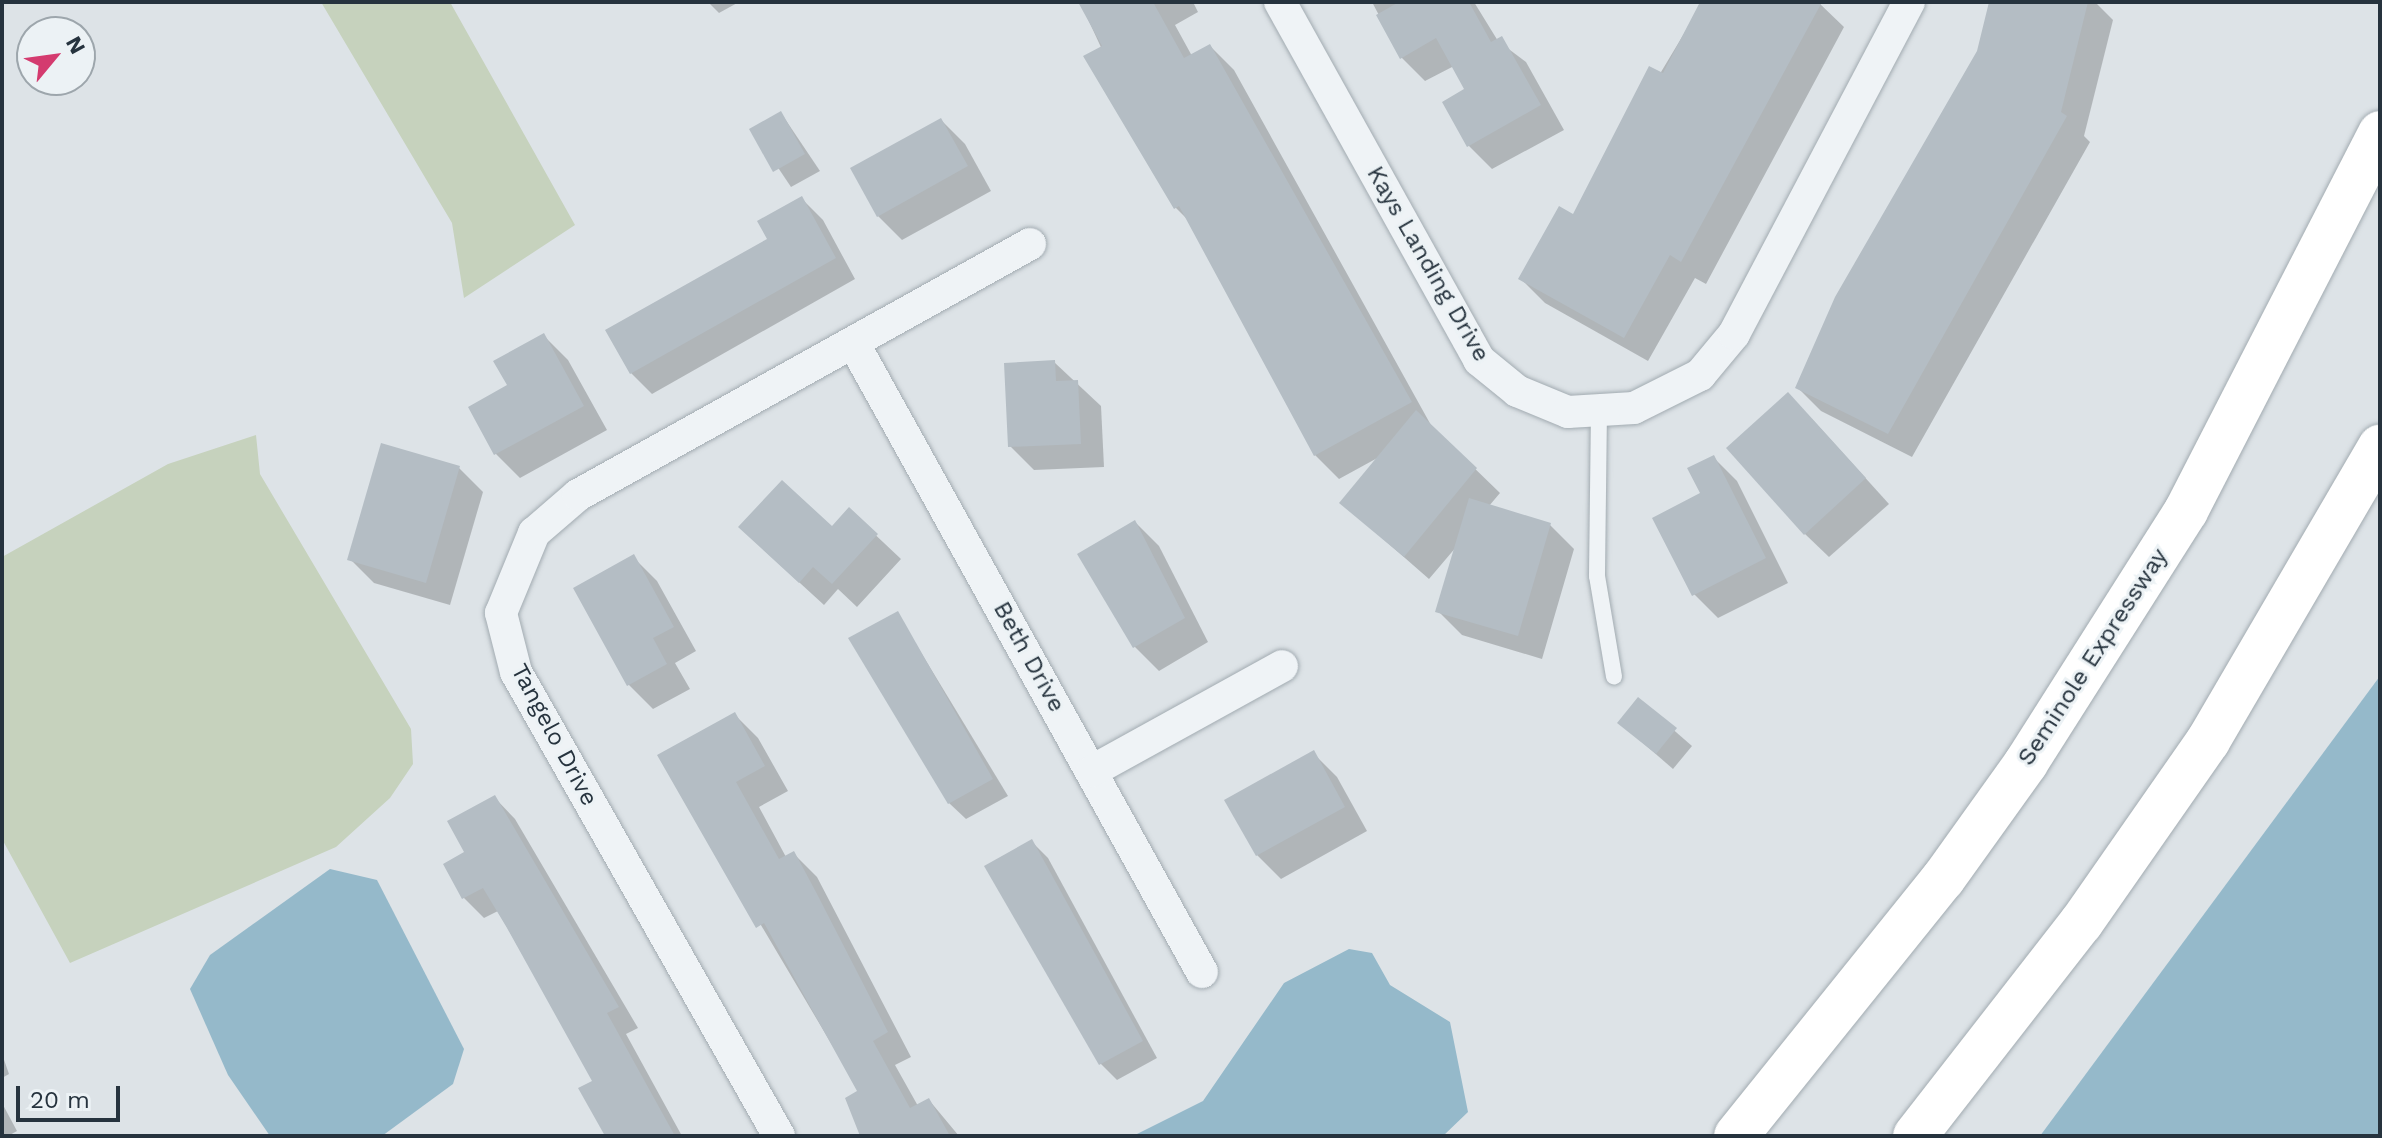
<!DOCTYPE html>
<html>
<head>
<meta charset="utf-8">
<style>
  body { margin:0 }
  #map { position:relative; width:2382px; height:1138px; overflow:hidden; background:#dde3e7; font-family:"Work Sans",sans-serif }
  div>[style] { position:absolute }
  .green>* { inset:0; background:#c6d2bd }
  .water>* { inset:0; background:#95b9ca }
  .shadow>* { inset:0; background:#0003 }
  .building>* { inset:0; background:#b4bdc4 }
  .roads { filter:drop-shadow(0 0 2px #a2abb1) drop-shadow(0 0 2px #a2abb1) }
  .lane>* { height:16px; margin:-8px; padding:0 8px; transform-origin:8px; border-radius:8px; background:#eff3f6 }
  .street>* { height:32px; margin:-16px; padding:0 16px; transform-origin:16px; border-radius:16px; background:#eff3f6 }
  .highway>* { height:44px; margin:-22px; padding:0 22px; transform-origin:22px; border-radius:22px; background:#fff }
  span { translate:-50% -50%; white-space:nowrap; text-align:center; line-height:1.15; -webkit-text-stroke:6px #ecf2f5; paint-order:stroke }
  .street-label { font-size:24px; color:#26333e }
  .frame { position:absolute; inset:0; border:4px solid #26333e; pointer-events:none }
  .north { position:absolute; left:16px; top:16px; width:80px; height:80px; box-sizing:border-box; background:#ecf2f5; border:2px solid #9da6ac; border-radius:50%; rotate:61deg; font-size:22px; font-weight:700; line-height:32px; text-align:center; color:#26333e }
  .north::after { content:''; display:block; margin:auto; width:28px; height:36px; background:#d43b6f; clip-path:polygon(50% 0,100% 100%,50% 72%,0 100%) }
  .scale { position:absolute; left:16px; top:1086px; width:104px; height:36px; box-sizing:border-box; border:4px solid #26333e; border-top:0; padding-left:10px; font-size:24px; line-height:28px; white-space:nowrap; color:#26333e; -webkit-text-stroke:6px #ecf2f5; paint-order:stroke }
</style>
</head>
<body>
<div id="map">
  <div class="green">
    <i style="clip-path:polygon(321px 2px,450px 2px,575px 225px,464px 298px,452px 223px)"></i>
    <i style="clip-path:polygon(256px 435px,260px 474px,411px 729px,413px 764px,390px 798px,336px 847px,70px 963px,2px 839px,2px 557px,168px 464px)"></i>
  </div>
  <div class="water">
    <i style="clip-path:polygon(2380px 676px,2380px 1136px,2040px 1136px)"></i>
    <i style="clip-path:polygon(330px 869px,377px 880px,464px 1049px,453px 1084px,382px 1136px,270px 1136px,228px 1075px,190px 989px,210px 955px)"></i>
    <i style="clip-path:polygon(1349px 949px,1372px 953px,1390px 985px,1450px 1022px,1468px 1112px,1443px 1136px,1133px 1136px,1203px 1101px,1284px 983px)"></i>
  </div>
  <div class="shadow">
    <i style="clip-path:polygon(708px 2px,739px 2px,719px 13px)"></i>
    <i style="clip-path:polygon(1080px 2px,1193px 2px,1198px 12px,1175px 25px,1192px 56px,1210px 46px,1234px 70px,1432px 427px,1500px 493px,1489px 506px,1550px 525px,1574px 549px,1542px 659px,1462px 635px,1438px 611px,1457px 546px,1429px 579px,1342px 503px,1381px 456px,1339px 479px,1315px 455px,1191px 223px,1175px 207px)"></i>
    <i style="clip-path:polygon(1372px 2px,1474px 2px,1498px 41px,1526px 62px,1564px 130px,1492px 169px,1468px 145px,1467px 90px,1454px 66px,1425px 81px,1401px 57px)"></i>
    <i style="clip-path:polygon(1703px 2px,1818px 2px,1844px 27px,1706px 284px,1695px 278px,1648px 361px,1545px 303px,1521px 279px,1574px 217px)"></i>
    <i style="clip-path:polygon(1991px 2px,2095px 2px,2113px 20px,2084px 136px,2090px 142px,1912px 457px,1821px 411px,1797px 387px,1979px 52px)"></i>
    <i style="clip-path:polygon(781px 113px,820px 171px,791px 187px,752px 129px)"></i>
    <i style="clip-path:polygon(941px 120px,965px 144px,991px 191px,902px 240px,878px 216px)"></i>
    <i style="clip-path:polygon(802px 199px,823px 220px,855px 279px,652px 394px,631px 373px,770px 240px)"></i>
    <i style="clip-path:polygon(544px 336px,568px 360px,607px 430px,520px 478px,496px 454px,470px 408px,509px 386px)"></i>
    <i style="clip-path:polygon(1054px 362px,1101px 406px,1104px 467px,1034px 470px,1010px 446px)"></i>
    <i style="clip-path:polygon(1812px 419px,1889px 504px,1829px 557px,1805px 534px)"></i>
    <i style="clip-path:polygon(1713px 457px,1737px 481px,1788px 583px,1718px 618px,1694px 594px)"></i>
    <i style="clip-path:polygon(459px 468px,483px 492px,450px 605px,374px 583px,350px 559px)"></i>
    <i style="clip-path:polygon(849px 510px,901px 559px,857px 607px,838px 589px,824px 605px,765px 551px,832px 529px)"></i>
    <i style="clip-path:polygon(1135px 522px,1159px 546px,1208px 642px,1159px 671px,1135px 647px,1080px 555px)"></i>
    <i style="clip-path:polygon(633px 557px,657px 581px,696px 651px,675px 663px,690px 689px,653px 709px,629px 685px,575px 589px)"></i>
    <i style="clip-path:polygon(897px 613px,1008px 796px,966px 819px,949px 803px)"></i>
    <i style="clip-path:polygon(1638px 699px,1692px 746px,1673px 769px,1620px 723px)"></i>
    <i style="clip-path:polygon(734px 714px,758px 738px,788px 791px,759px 807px,786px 857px,793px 853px,817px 877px,911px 1057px,895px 1065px,918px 1106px,929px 1100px,959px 1136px,868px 1136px,860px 1092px,660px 755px)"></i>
    <i style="clip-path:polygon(1313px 753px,1337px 777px,1367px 831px,1281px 879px,1257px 855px)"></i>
    <i style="clip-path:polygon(495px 798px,515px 819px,638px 1028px,626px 1034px,682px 1136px,606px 1136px,594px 1081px,498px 911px,484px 918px,464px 898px,467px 853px)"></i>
    <i style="clip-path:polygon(1032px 842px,1048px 858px,1157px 1058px,1117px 1080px,1101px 1064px)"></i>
    <i style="clip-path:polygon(2px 1054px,9px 1074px,2px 1078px)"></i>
    <i style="clip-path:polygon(2px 1103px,17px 1131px,8px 1136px,2px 1136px)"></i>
  </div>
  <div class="building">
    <i style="clip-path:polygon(1078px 2px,1153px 2px,1184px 58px,1210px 44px,1412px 402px,1314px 456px,1179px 206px,1174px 209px,1083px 56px,1102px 46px)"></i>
    <i style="clip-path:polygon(1399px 2px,1469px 2px,1491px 42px,1502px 36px,1541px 105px,1467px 147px,1442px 102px,1464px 89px,1436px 38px,1400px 59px,1376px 15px)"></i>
    <i style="clip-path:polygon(1700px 2px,1822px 2px,1681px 262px,1670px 255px,1624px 338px,1518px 279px,1559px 206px,1573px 214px,1649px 66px,1663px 73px)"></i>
    <i style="clip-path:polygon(1989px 2px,2088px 2px,2061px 112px,2067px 116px,1888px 434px,1795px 388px,1835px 297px,1977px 51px)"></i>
    <i style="clip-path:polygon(781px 111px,805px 154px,773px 172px,749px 129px)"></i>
    <i style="clip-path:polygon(941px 118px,968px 166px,877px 217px,850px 168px)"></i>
    <i style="clip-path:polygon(802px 196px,836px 258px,630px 374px,605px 330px,767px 239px,757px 221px)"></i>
    <i style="clip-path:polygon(544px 333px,584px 406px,494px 455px,468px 407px,507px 385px,493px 361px)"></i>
    <i style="clip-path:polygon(1055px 360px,1056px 381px,1078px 380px,1081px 444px,1008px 447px,1004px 363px)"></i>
    <i style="clip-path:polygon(1788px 392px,1866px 478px,1804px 535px,1726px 448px)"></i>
    <i style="clip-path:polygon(1416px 410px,1477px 468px,1404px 557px,1339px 503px)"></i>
    <i style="clip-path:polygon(381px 443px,460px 466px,426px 583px,347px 560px)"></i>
    <i style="clip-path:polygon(1714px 455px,1766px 558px,1692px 596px,1652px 518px,1700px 493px,1687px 468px)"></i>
    <i style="clip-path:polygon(782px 480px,832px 526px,849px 507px,878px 534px,832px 584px,813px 567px,799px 583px,738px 527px)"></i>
    <i style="clip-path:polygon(1469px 498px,1551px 523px,1518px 636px,1435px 612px)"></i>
    <i style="clip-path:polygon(1135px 520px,1185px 618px,1133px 648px,1077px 554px)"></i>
    <i style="clip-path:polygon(634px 554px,674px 627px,653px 638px,667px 664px,627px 686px,573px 588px)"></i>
    <i style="clip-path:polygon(898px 611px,993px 779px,948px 804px,848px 638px)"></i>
    <i style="clip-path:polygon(1638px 697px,1677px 728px,1656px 754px,1617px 723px)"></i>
    <i style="clip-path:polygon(735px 712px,765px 766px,736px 782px,779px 859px,794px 851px,817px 894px,888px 1032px,873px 1041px,910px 1108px,929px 1098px,950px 1136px,860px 1136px,845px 1098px,857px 1091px,764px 923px,756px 928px,657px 755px)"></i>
    <i style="clip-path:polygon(1314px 750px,1345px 807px,1256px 856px,1224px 800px)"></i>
    <i style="clip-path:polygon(495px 795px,619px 1007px,607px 1013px,675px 1136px,605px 1136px,578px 1088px,592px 1081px,507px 928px,483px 888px,462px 899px,443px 864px,464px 852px,447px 821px)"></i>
    <i style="clip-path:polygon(1032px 839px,1143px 1041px,1099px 1065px,984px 866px)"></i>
  </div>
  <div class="roads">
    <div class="lane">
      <i style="left:1599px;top:410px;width:166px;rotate:90.7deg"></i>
      <i style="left:1597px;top:576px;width:102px;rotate:80.4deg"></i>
    </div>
    <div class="street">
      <i style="left:1280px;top:2px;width:410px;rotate:60.9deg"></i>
      <i style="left:1479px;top:360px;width:49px;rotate:39.2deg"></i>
      <i style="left:1517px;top:391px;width:55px;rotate:22.4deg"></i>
      <i style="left:1568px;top:412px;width:66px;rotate:-3.5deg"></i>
      <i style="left:1634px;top:408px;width:74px;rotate:-26.6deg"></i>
      <i style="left:1700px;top:375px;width:53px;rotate:-50.3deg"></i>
      <i style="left:1734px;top:334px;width:375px;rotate:-62.2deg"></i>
      <i style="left:854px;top:344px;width:718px;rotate:61.01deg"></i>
      <i style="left:1092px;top:771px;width:217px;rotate:-28.9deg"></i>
      <i style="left:779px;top:1136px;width:533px;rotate:-119.55deg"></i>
      <i style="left:516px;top:672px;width:61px;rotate:-104.3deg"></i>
      <i style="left:501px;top:613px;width:87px;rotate:-67.6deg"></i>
      <i style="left:534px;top:533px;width:58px;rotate:-40.8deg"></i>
      <i style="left:578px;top:495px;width:517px;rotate:-29.04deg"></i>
    </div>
    <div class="highway">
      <i style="left:1736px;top:1136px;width:330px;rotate:-51.2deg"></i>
      <i style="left:1943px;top:879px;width:143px;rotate:-54.4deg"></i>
      <i style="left:2026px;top:763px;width:299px;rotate:-57.6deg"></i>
      <i style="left:2186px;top:511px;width:425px;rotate:-62.8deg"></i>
      <i style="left:1915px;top:1136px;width:270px;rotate:-52.1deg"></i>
      <i style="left:2081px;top:923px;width:222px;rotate:-55.1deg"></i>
      <i style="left:2208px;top:741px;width:341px;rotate:-59.7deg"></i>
    </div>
  </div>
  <div class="street-label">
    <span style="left:1428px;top:264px;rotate:60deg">Kays Landing Drive</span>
    <span style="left:1029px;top:657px;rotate:61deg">Beth Drive</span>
    <span style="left:2093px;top:657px;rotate:-57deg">Seminole Expressway</span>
    <span style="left:554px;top:735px;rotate:62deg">Tangelo Drive</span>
  </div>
  <div class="frame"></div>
  <div class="north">N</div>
  <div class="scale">20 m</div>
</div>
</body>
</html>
